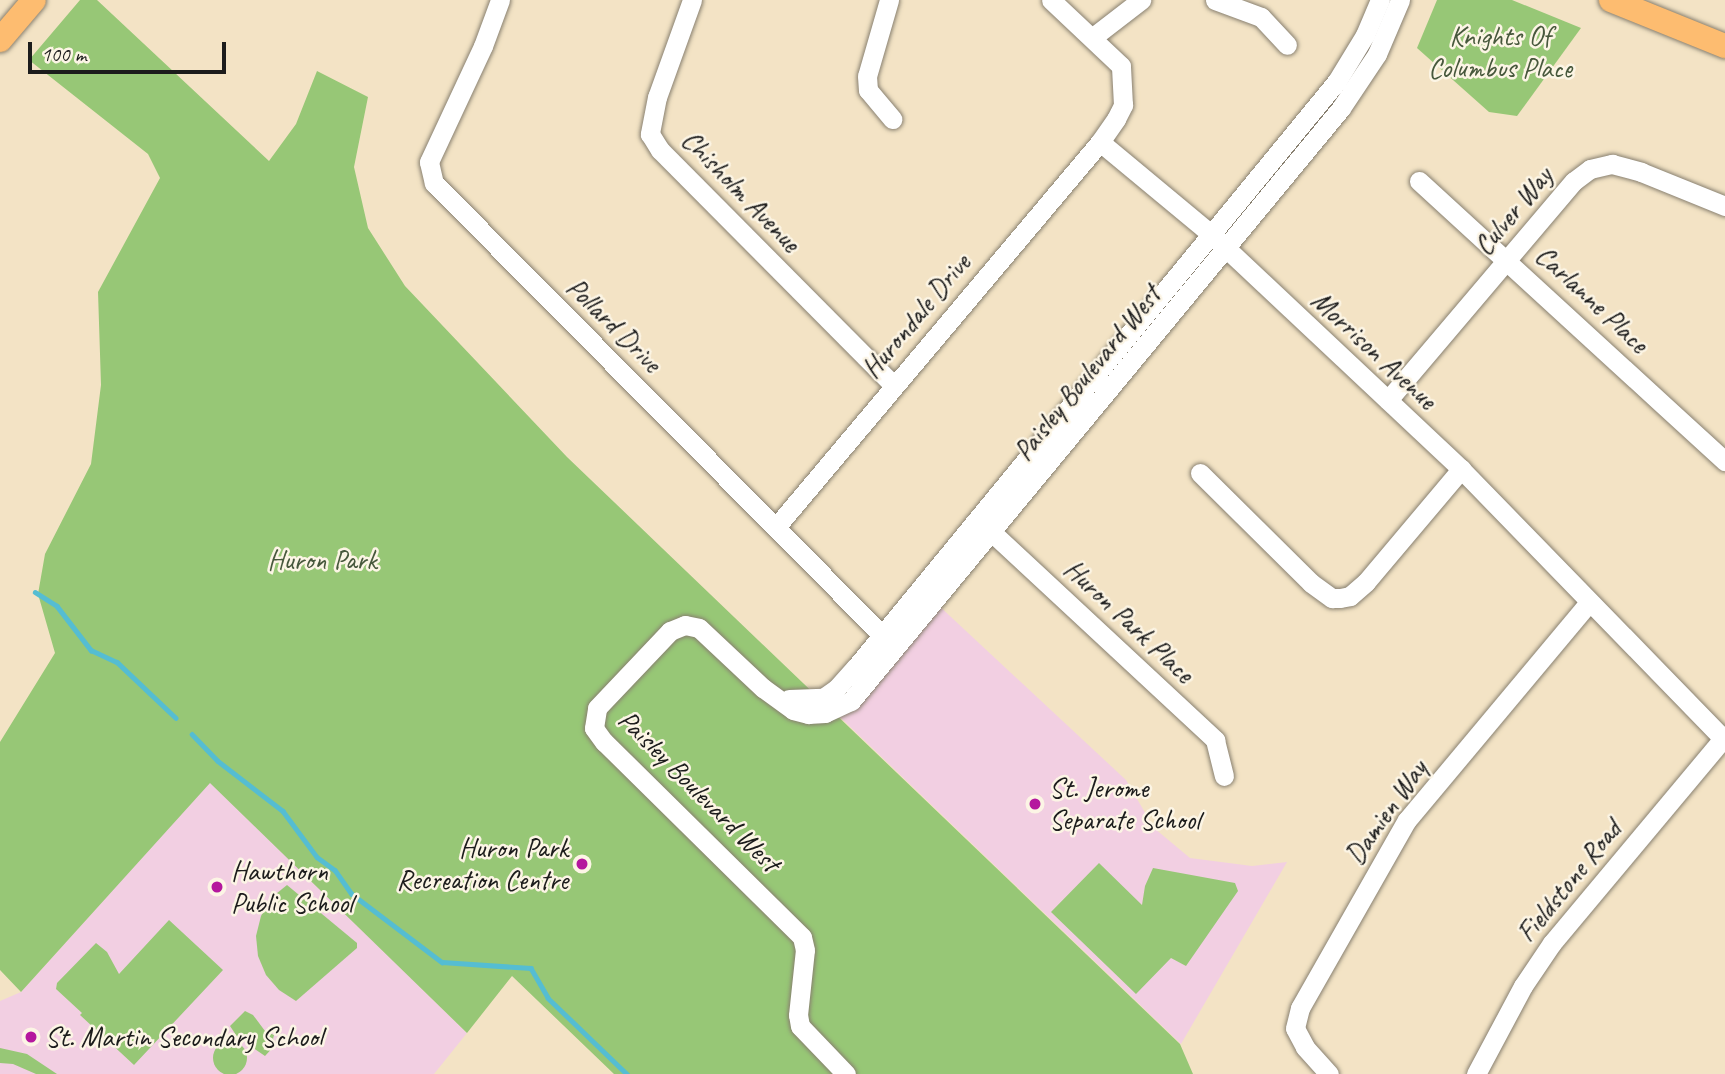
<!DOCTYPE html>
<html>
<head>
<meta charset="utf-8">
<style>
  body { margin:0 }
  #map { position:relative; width:1725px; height:1074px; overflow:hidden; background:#f3e3c5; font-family:Caveat,sans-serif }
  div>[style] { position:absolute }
  .built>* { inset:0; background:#f2cfe2 }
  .green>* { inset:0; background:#97c776 }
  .round { border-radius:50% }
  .stream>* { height:4.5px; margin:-2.25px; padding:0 2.25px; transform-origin:2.25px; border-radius:2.25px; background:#55bdd2 }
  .roads { filter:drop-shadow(0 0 2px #888070) drop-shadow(0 0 2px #888070) }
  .minor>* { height:19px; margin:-9.5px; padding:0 9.5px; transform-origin:9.5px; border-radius:9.5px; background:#fff }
  .major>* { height:24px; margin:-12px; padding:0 12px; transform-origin:12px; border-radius:12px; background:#fdbc70 }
  .dots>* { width:19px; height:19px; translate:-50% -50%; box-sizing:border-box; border:4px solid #fcf5e5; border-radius:50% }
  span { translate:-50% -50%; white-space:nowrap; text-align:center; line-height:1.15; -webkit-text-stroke:5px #fcf5e5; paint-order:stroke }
  .park-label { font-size:28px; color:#47583c }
  .street-label { font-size:28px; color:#1c1c1c }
  .poi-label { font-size:28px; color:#1c1c1c }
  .left { translate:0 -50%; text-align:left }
  .right { translate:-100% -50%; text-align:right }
  .scale { position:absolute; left:28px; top:42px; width:198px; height:32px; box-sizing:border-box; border:4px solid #1c1c1c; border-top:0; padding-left:9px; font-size:21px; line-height:24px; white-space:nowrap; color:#1c1c1c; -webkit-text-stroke:5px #fcf5e5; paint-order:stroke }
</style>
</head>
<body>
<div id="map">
  <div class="built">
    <i style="clip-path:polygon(936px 603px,1126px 780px,1154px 828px,1190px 858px,1252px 866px,1287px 862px,1181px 1044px,840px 717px,869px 688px)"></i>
    <i style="clip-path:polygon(210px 782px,467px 1033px,434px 1074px,0 1074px,0 1001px,21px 992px)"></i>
  </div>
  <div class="green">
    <i style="clip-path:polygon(80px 0,97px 0,269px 161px,296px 124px,317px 71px,368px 97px,354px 167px,368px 228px,405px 286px,567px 457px,1180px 1044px,1193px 1074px,614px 1074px,512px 976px,467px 1033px,210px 783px,21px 992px,0 970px,0 742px,55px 653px,38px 594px,45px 554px,91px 464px,101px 385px,98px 292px,160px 178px,148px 154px,29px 60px)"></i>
    <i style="clip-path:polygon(1437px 0,1512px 0,1581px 28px,1517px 116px,1489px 112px,1417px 48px)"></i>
    <i style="clip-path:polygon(1099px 863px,1142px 905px,1145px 886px,1153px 868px,1235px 883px,1238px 891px,1186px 966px,1171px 958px,1136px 994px,1051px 912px)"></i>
    <i style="clip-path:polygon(287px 885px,357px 943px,357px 948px,296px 1001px,279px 990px,266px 975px,258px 956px,256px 936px,261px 916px,271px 898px)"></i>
    <i style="clip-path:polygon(169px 920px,223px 970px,134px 1065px,80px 1015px,82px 1013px,56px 989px,57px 983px,96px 943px,107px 952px,119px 974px)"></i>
    <i style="clip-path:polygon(245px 1011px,253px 1015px,265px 1031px,274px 1035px,273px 1039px,277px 1043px,265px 1056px,252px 1047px,254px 1045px,249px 1040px,238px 1038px,230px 1026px)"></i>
    <i class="round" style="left:213px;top:1041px;width:34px;height:34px"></i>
    <i style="clip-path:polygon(0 1048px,27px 1054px,57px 1074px,36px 1074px,13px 1064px,0 1063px)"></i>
  </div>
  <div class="stream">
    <i style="left:35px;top:592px;width:26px;rotate:32deg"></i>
    <i style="left:57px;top:606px;width:56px;rotate:52.3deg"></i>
    <i style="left:91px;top:650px;width:29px;rotate:25deg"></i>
    <i style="left:117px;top:662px;width:81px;rotate:43.5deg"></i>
    <i style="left:192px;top:734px;width:37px;rotate:46deg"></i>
    <i style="left:218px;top:761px;width:82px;rotate:37.6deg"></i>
    <i style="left:283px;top:811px;width:57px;rotate:53.5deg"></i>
    <i style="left:317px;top:857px;width:22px;rotate:36deg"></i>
    <i style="left:335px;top:870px;width:29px;rotate:55deg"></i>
    <i style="left:352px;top:894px;width:113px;rotate:37.1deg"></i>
    <i style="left:442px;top:962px;width:89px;rotate:3.9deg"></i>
    <i style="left:531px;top:968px;width:34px;rotate:60deg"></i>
    <i style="left:548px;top:998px;width:110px;rotate:43.9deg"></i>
  </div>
  <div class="roads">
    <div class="minor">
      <i style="left:500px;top:0;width:49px;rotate:110.3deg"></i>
      <i style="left:483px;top:46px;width:128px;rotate:115deg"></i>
      <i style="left:429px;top:162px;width:22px;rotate:77deg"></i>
      <i style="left:434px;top:183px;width:646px;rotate:45.25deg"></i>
      <i style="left:692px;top:0;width:103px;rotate:109.8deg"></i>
      <i style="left:657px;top:97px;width:38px;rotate:101deg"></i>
      <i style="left:650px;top:134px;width:19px;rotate:58deg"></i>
      <i style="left:660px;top:150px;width:331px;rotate:45.2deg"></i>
      <i style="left:889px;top:0;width:79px;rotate:106.1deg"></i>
      <i style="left:867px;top:76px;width:14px;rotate:86deg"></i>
      <i style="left:868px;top:90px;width:38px;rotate:50deg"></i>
      <i style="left:1215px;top:0;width:49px;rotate:20.3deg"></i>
      <i style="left:1261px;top:17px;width:38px;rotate:47deg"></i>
      <i style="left:1093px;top:37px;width:61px;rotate:-37.6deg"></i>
      <i style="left:1100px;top:142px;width:144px;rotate:39.7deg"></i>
      <i style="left:1211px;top:234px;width:343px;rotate:43.2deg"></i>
      <i style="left:1461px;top:469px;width:376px;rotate:45.8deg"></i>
      <i style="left:1419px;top:181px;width:415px;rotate:42.5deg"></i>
      <i style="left:1388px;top:400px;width:287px;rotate:-49.7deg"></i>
      <i style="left:1574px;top:181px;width:20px;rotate:-37deg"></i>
      <i style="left:1590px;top:169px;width:23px;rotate:-13deg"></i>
      <i style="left:1612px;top:164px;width:30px;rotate:15deg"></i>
      <i style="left:1641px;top:172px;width:91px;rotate:22deg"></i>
      <i style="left:1200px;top:473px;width:156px;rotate:44.7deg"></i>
      <i style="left:1311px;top:583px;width:26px;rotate:36deg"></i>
      <i style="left:1332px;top:598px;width:8px"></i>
      <i style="left:1340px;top:598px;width:10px;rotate:-11deg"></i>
      <i style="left:1350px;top:596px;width:21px;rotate:-41deg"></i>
      <i style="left:1366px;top:582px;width:148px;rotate:-49.9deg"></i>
      <i style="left:984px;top:525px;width:316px;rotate:42.9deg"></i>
      <i style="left:1215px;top:740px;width:37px;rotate:76deg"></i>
      <i style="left:776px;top:527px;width:503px;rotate:-49.92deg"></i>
      <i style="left:1100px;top:142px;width:28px;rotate:-55deg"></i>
      <i style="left:1116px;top:119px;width:16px;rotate:-63deg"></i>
      <i style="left:1123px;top:105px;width:39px;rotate:-93deg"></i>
      <i style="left:1121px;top:66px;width:96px;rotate:-136.7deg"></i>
      <i style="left:789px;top:699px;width:34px;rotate:-2deg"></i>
      <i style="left:823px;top:698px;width:16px;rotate:-35deg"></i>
      <i style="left:836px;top:689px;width:30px;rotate:-48deg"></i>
      <i style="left:856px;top:667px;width:758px;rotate:-50.62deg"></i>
      <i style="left:1337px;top:81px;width:54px;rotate:-58.7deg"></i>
      <i style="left:1365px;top:35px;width:38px;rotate:-67deg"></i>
      <i style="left:846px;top:1074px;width:66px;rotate:-133.8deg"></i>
      <i style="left:800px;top:1026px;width:11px;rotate:-100deg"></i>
      <i style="left:798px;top:1015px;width:65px;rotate:-83.9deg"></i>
      <i style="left:805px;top:950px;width:13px;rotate:-103deg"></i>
      <i style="left:802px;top:937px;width:278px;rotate:-135.4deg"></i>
      <i style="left:604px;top:742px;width:17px;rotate:-126deg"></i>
      <i style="left:594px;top:728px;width:20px;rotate:-81deg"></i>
      <i style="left:597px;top:708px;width:106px;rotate:-46.5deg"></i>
      <i style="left:670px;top:631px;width:16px;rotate:-22deg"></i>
      <i style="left:685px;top:625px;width:14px;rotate:12deg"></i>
      <i style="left:699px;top:628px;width:88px;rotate:43.2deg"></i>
      <i style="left:763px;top:688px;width:37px;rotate:36deg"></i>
      <i style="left:793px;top:710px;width:16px;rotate:15deg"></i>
      <i style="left:808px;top:714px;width:17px;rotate:-3deg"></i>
      <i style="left:825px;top:713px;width:29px;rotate:-25deg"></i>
      <i style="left:851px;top:701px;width:769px;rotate:-50.43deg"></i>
      <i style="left:1341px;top:108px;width:65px;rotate:-56.3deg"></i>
      <i style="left:1377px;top:54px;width:59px;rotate:-66.9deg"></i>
      <i style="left:1329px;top:1074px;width:36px;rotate:-132deg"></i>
      <i style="left:1305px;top:1047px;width:21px;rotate:-118deg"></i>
      <i style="left:1295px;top:1028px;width:21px;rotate:-76deg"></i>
      <i style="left:1300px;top:1008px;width:216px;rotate:-60.4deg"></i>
      <i style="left:1407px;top:820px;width:284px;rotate:-50.1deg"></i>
      <i style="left:1476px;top:1074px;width:100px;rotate:-61.9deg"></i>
      <i style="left:1523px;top:986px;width:52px;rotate:-56deg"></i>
      <i style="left:1552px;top:943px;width:270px;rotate:-50.1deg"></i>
    </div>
    <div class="major">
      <i style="left:1611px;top:0;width:123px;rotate:22deg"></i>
      <i style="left:0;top:40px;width:52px;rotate:-49.6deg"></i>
    </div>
  </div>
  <div class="dots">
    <i style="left:1035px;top:804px;background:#b5179e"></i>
    <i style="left:582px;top:864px;background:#b5179e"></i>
    <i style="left:217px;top:887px;background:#b5179e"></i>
    <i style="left:31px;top:1037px;background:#b5179e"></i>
  </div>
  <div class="park-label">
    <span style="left:1500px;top:52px">Knights Of<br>Columbus Place</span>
    <span style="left:322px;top:560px">Huron Park</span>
  </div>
  <div class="street-label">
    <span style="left:741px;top:191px;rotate:46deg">Chisholm Avenue</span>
    <span style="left:1513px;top:211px;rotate:-50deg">Culver Way</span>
    <span style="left:1592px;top:299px;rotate:43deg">Carlanne Place</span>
    <span style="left:916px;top:316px;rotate:-50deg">Hurondale Drive</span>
    <span style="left:614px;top:325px;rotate:45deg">Pollard Drive</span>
    <span style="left:1374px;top:350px;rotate:43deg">Morrison Avenue</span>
    <span style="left:1087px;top:373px;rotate:-51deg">Paisley Boulevard West</span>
    <span style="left:1129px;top:621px;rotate:43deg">Huron Park Place</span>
    <span style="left:699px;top:791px;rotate:45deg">Paisley Boulevard West</span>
    <span style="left:1386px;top:812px;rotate:-55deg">Damien Way</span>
    <span style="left:1569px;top:881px;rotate:-51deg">Fieldstone Road</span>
  </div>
  <div class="poi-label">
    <span class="left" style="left:1049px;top:804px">St. Jerome<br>Separate School</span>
    <span class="right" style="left:568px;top:864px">Huron Park<br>Recreation Centre</span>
    <span class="left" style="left:231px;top:887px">Hawthorn<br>Public School</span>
    <span class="left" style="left:45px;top:1037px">St. Martin Secondary School</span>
  </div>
  <div class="scale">100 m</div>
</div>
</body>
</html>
